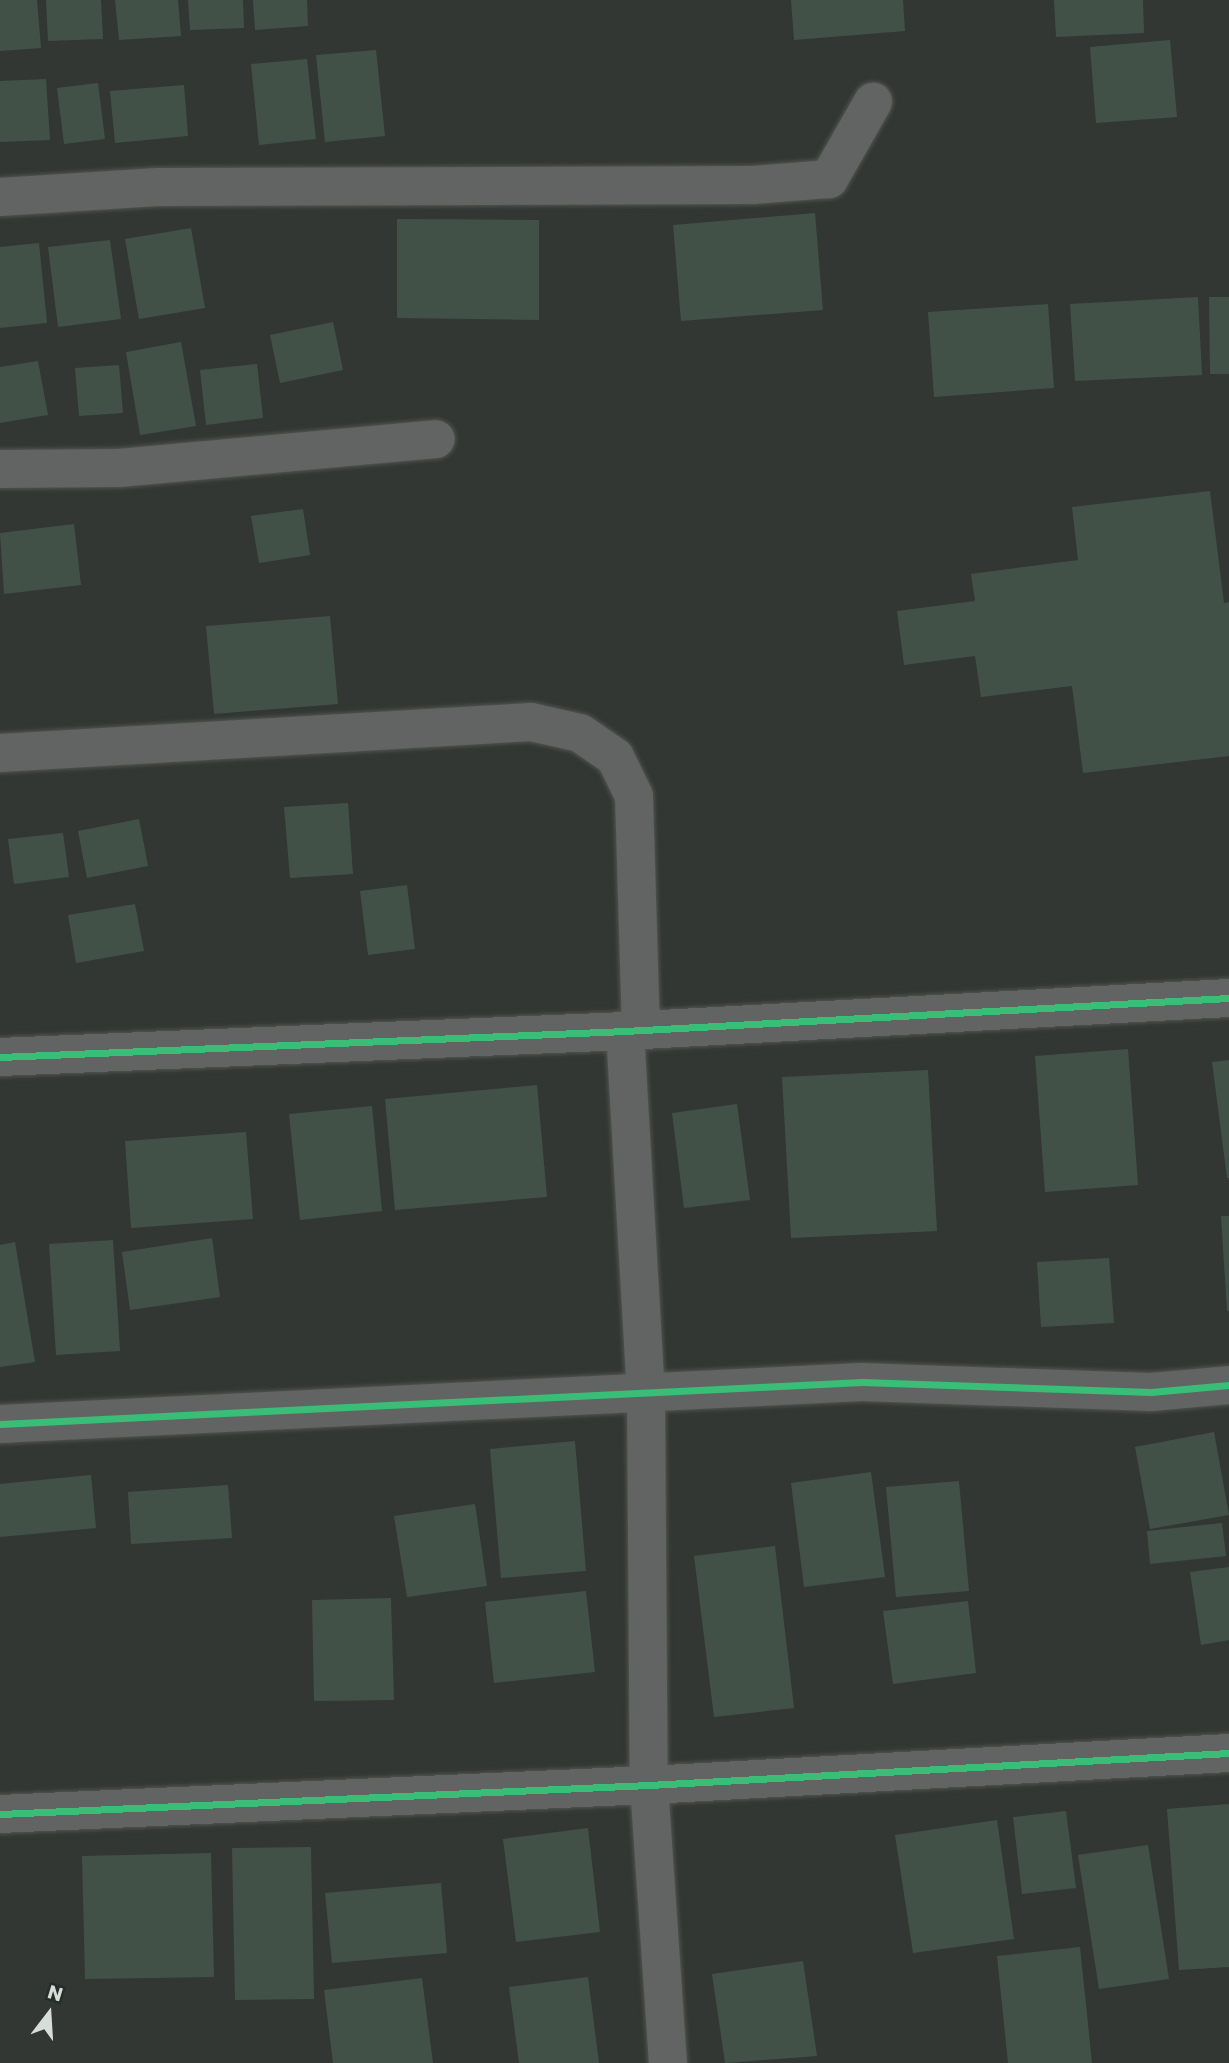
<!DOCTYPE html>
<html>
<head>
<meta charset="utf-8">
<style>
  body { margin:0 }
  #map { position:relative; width:1229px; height:2063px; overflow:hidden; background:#323733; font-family:Poppins,sans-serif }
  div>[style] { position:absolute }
  .building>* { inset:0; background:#425148 }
  .roads { filter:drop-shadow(0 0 2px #505451) drop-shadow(0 0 2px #505451) }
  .minor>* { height:38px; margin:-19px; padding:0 19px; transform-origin:19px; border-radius:19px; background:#616462 }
  .cycleway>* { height:7px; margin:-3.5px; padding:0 3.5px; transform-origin:3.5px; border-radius:3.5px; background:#3abd76 }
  span { translate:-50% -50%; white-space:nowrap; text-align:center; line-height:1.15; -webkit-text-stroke:6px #252f28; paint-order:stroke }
  .north { position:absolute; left:14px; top:1979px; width:70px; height:70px; -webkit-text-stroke:5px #252f28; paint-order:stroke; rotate:17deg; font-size:19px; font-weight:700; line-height:28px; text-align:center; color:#d7ded9 }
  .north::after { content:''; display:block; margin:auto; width:24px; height:32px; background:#d7ded9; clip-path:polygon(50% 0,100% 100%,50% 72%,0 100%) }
</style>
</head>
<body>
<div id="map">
  <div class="building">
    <i style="clip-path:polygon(0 0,37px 0,41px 48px,0 51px)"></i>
    <i style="clip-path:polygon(46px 0,101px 0,103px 39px,48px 41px)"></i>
    <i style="clip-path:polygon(115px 0,178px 0,181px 36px,119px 40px)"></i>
    <i style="clip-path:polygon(188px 0,243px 0,244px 28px,190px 30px)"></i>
    <i style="clip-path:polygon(253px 0,307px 0,308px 26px,255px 30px)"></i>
    <i style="clip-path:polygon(791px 0,903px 0,905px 31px,794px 40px)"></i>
    <i style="clip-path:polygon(1054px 0,1143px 0,1144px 33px,1056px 37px)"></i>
    <i style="clip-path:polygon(1170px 40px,1177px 117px,1096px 123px,1090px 47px)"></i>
    <i style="clip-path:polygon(376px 50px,385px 136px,325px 142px,316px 55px)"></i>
    <i style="clip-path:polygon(307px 59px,316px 139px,259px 145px,251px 64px)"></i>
    <i style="clip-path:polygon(46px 79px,50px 140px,0 142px,0 81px)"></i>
    <i style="clip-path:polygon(98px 83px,105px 139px,64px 144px,57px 88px)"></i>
    <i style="clip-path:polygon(184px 85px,188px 136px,115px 143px,110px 91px)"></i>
    <i style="clip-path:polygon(815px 213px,823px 310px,681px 321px,673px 225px)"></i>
    <i style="clip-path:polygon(397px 219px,539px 220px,539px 320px,397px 318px)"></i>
    <i style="clip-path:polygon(191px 228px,205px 308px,139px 319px,125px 239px)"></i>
    <i style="clip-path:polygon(110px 240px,121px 319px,58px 327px,48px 247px)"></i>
    <i style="clip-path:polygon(39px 243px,47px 323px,0 328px,0 247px)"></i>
    <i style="clip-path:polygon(1198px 297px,1202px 375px,1075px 381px,1070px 304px)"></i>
    <i style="clip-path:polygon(1209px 297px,1229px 297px,1229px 374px,1210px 374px)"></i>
    <i style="clip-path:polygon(1048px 304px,1054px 388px,934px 397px,928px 312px)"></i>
    <i style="clip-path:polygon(333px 322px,343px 370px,280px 383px,270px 335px)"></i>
    <i style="clip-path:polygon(181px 342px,196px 426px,140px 435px,126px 352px)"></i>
    <i style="clip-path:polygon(38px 361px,48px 415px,0 423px,0 367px)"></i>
    <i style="clip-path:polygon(257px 364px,263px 418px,206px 425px,200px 370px)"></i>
    <i style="clip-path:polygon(119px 365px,123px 413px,79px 416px,75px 368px)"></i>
    <i style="clip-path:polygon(1210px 491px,1224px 603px,1229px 602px,1229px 756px,1083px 773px,1072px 686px,981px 697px,975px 656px,904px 665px,897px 611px,975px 601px,971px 574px,1078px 560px,1072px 507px)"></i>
    <i style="clip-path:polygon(303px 509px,310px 555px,259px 563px,251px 516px)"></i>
    <i style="clip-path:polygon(74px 524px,81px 585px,4px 594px,0 533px)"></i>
    <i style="clip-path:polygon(330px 616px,338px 704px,214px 714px,206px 626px)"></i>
    <i style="clip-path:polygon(348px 803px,353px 874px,290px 878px,284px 807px)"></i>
    <i style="clip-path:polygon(139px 819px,148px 866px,87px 878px,78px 831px)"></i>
    <i style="clip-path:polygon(63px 833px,69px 877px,14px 884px,8px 839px)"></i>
    <i style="clip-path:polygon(407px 885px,415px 949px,368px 955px,360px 891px)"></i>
    <i style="clip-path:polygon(135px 904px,144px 951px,76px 963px,68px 915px)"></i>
    <i style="clip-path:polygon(1128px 1049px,1138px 1185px,1045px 1192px,1035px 1056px)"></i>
    <i style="clip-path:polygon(1229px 1060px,1229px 1178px,1227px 1178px,1212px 1062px)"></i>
    <i style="clip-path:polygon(928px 1070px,937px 1231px,791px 1238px,782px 1077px)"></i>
    <i style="clip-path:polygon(537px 1085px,547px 1197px,395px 1210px,385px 1099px)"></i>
    <i style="clip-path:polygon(737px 1104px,750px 1200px,684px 1208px,672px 1113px)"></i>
    <i style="clip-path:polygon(372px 1106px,382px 1211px,300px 1220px,289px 1114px)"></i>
    <i style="clip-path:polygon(246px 1132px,253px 1219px,131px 1228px,125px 1141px)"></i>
    <i style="clip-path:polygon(1221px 1216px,1229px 1216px,1229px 1311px,1227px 1311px)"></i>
    <i style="clip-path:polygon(212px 1238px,220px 1297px,130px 1310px,122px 1252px)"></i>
    <i style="clip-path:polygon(113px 1240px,120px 1351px,56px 1355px,49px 1244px)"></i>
    <i style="clip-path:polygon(15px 1242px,35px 1362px,0 1367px,0 1245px)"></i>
    <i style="clip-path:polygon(1109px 1258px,1114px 1323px,1041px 1327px,1037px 1262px)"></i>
    <i style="clip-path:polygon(1214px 1432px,1229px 1515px,1150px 1529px,1135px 1447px)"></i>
    <i style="clip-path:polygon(575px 1441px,586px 1571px,501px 1578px,490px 1449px)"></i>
    <i style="clip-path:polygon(871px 1472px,885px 1577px,804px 1587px,791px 1483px)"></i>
    <i style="clip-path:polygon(91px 1475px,96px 1528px,0 1537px,0 1484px)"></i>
    <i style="clip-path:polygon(959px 1481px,969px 1591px,896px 1597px,886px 1487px)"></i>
    <i style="clip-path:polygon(228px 1485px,232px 1538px,131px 1544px,128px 1492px)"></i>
    <i style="clip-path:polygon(475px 1504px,487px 1586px,407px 1597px,394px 1516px)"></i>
    <i style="clip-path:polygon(1222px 1523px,1226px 1556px,1150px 1564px,1147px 1531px)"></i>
    <i style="clip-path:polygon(775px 1546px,794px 1708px,714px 1717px,694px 1556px)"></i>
    <i style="clip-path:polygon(1229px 1567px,1229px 1640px,1201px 1645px,1190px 1572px)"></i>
    <i style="clip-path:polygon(586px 1591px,595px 1672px,494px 1683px,485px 1602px)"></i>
    <i style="clip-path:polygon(391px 1598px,394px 1700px,314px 1701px,312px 1600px)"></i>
    <i style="clip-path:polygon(968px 1601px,976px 1673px,893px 1684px,883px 1611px)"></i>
    <i style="clip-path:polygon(1229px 1804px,1229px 1967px,1179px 1970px,1167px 1809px)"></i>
    <i style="clip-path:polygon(1066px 1811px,1076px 1888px,1022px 1894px,1013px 1817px)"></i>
    <i style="clip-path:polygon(997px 1820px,1014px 1939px,913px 1953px,895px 1835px)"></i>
    <i style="clip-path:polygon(588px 1828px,600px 1932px,516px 1942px,503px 1839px)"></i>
    <i style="clip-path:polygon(1148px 1845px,1169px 1979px,1099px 1989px,1078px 1855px)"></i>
    <i style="clip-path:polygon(311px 1847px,314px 1999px,235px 2000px,232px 1848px)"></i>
    <i style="clip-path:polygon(211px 1853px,214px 1977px,85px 1979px,82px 1856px)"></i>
    <i style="clip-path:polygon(441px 1883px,447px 1953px,332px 1963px,325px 1893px)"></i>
    <i style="clip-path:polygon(1080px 1947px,1092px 2063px,1008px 2063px,997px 1956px)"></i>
    <i style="clip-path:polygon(803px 1961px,817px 2056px,725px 2063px,712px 1974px)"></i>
    <i style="clip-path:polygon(588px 1977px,599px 2063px,519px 2063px,509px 1987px)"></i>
    <i style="clip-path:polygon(422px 1978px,433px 2063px,333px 2063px,324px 1990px)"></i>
  </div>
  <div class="roads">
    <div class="minor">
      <i style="left:0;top:197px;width:158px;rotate:-3.6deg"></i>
      <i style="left:158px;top:187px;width:595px;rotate:-0.19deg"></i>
      <i style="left:753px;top:185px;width:76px;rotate:-4.5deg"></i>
      <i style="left:829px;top:179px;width:89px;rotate:-60.3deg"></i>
      <i style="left:0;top:469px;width:119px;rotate:-0.5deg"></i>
      <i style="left:119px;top:468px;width:318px;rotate:-5.2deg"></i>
      <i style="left:0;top:753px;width:532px;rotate:-3.34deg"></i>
      <i style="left:531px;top:722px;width:50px;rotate:12.7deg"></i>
      <i style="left:580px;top:733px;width:42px;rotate:34.4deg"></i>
      <i style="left:615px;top:757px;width:43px;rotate:64deg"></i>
      <i style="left:634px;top:796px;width:232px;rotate:88.3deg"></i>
      <i style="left:625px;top:1031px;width:364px;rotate:86.7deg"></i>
      <i style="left:646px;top:1394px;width:391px;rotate:89.6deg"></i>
      <i style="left:649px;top:1785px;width:279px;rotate:86.1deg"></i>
      <i style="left:0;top:1057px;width:626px;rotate:-2.38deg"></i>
      <i style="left:625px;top:1031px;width:605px;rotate:-3.13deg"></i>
      <i style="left:0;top:1424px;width:863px;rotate:-2.79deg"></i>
      <i style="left:862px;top:1382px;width:289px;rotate:2deg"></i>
      <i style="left:1151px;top:1392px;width:78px;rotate:-5.1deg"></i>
      <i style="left:0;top:1814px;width:650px;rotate:-2.56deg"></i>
      <i style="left:649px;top:1785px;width:581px;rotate:-3.16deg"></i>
    </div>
  </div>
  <div class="cycleway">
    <i style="left:0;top:1057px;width:626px;rotate:-2.38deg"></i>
    <i style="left:625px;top:1031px;width:605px;rotate:-3.13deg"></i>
    <i style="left:0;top:1424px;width:863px;rotate:-2.79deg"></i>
    <i style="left:862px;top:1382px;width:289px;rotate:2deg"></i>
    <i style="left:1151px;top:1392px;width:78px;rotate:-5.1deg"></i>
    <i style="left:0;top:1814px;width:650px;rotate:-2.56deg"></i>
    <i style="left:649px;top:1785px;width:581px;rotate:-3.16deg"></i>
  </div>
  <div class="north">N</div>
</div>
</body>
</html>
